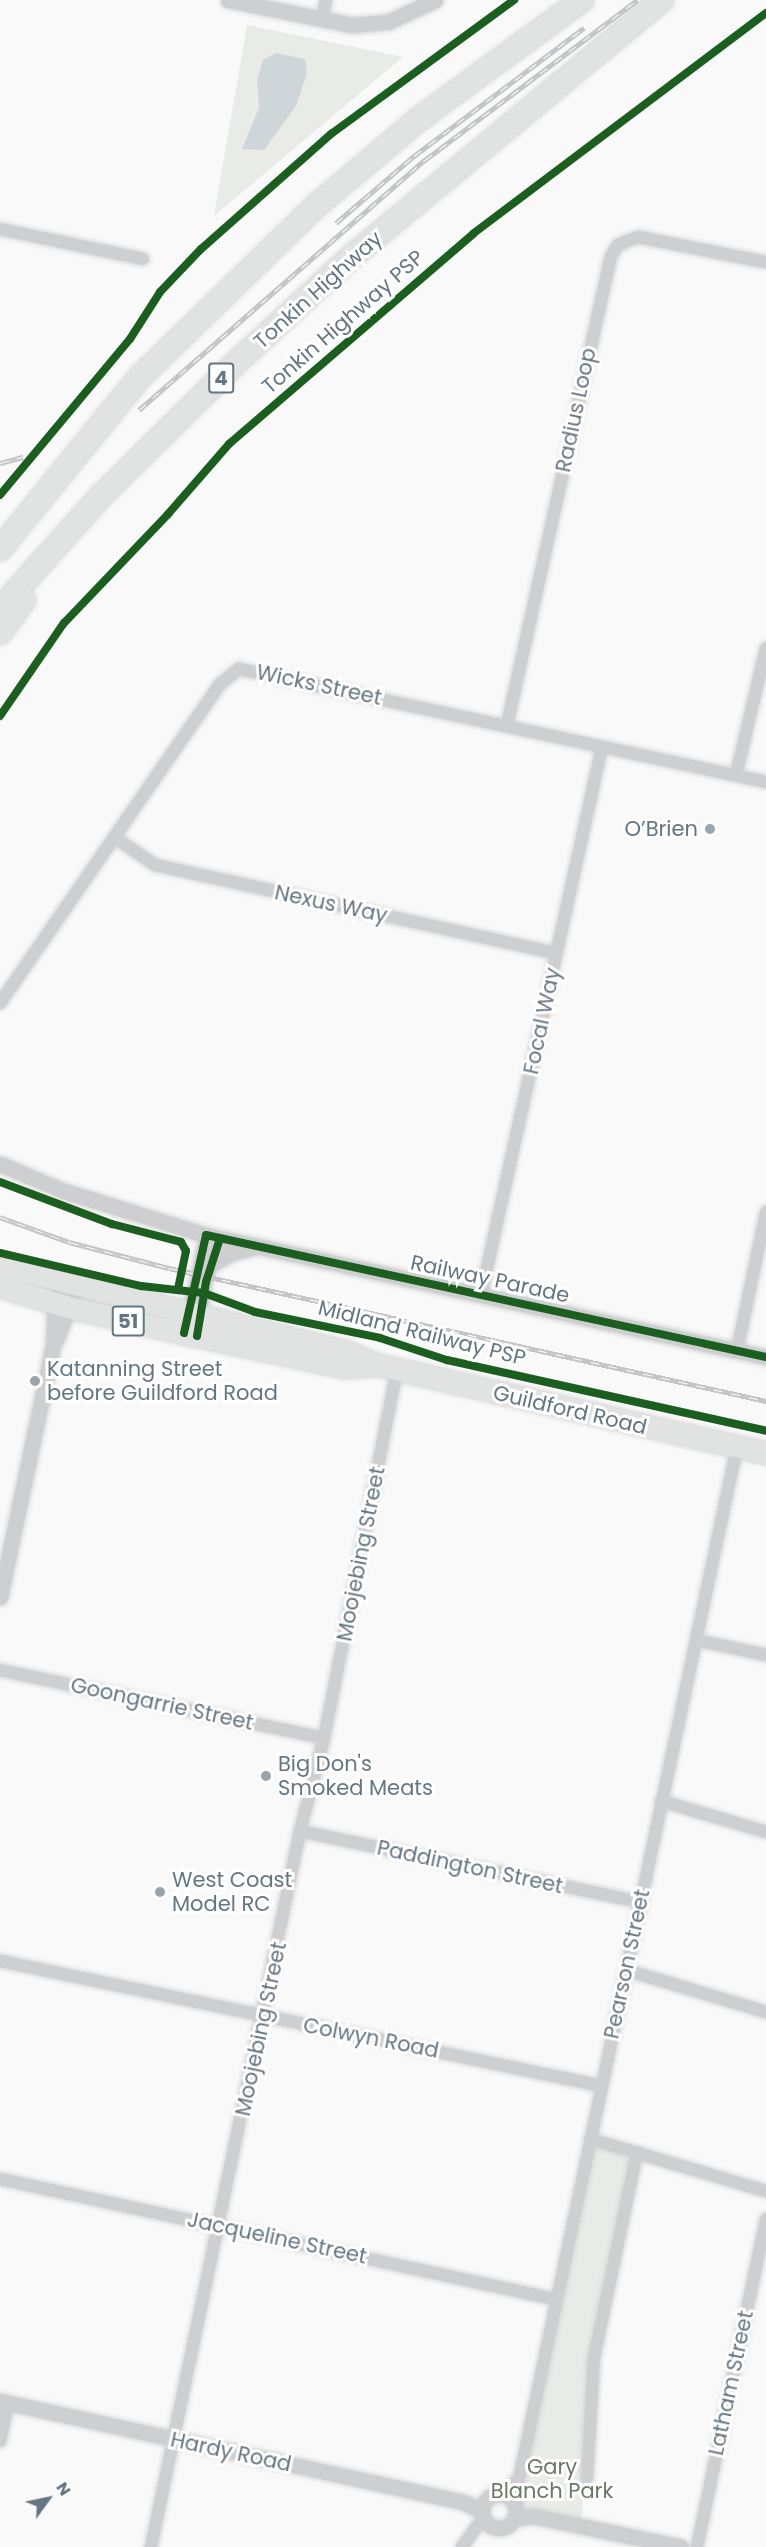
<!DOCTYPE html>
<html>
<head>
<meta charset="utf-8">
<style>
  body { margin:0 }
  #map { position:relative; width:766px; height:2547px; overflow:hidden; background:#f9f9f9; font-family:Poppins,sans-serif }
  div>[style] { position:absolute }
  .green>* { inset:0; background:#e8ebe6 }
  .water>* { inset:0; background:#ced6d9 }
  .roads { filter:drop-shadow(0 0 2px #d5d6d6) drop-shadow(0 0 2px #d5d6d6) }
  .minor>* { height:12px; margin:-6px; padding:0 6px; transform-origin:6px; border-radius:6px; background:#cecfd0 }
  .tertiary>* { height:15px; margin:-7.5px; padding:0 7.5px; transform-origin:7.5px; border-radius:7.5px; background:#cecfd0 }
  .tertiary>.ring { margin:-7.5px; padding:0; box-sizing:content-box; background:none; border:15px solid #cecfd0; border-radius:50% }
  .trunk>* { height:21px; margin:-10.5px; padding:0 10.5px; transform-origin:10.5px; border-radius:10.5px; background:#e1e2e2 }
  .motorway>* { height:22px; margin:-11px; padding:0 11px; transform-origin:11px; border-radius:11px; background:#e1e2e2 }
  .rail>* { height:5px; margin-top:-2.5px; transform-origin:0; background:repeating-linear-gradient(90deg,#fff 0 9px,#c3c5c6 0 18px); box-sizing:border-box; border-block:2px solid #c3c5c6 }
  .cycleway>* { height:8px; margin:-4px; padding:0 4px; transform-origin:4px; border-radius:4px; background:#1b5e20 }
  .dots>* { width:16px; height:16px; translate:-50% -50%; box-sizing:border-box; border:3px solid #fff; border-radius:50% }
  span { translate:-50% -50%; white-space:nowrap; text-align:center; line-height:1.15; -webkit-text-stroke:6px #fff; paint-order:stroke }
  .shield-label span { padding:2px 4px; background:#fff; border:2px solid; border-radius:4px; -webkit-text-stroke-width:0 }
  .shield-label { font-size:20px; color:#657683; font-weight:700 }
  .street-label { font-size:21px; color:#657683 }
  .poi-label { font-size:21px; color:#657683 }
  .right { translate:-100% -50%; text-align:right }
  .left { translate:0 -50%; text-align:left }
  .park-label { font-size:21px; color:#687a64 }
  .north { position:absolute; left:18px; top:2469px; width:60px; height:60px; -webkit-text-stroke:4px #fff; paint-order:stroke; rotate:57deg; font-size:16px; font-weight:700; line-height:24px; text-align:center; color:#657683 }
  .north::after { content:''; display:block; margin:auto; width:21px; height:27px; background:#657683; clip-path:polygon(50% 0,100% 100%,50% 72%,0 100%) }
</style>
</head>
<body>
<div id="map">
  <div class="green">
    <i style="clip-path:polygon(247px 25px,403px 57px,214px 216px)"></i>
    <i style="clip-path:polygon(590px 2139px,637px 2152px,594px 2358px,581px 2525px,515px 2508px)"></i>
  </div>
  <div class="water">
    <i style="clip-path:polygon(276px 53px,305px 59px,307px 73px,296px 106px,264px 150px,242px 149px,259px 108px,257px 80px,263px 60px)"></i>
  </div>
  <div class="roads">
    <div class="minor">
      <i style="left:322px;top:20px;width:20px;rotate:-79deg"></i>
      <i style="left:0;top:229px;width:146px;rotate:11.8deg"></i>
      <i style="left:507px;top:725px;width:480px;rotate:-77.5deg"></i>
      <i style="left:611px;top:256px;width:13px;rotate:-58deg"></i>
      <i style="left:618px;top:245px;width:22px;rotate:-22deg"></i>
      <i style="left:638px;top:237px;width:130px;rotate:11.1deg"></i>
      <i style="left:736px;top:775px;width:130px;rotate:-76.7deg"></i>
      <i style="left:114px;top:837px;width:50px;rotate:34.3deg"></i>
      <i style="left:155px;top:865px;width:411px;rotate:12.4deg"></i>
      <i style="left:0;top:1003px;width:386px;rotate:-55.4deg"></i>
      <i style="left:219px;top:685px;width:26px;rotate:-39deg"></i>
      <i style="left:239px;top:669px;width:539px;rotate:12.1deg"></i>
      <i style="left:481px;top:1295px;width:561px;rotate:-77.55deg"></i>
      <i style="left:200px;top:1320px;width:38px;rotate:-81deg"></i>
      <i style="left:206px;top:1282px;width:46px;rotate:-72.3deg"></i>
      <i style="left:184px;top:1333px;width:100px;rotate:-77.3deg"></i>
      <i style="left:737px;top:1351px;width:142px;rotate:-78.2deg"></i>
      <i style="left:696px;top:1640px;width:72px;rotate:12.1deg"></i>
      <i style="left:0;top:1670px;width:331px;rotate:11.9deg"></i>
      <i style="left:661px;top:1801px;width:109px;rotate:16.4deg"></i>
      <i style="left:300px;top:1831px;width:348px;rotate:11.8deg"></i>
      <i style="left:0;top:1961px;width:615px;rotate:11.73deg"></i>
      <i style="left:626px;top:1970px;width:146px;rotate:16.7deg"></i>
      <i style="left:590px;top:2139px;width:184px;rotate:16.5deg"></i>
      <i style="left:0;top:2179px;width:567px;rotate:12.22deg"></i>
      <i style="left:0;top:2441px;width:39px;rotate:-78deg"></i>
      <i style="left:587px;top:2478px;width:120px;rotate:-86.7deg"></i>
      <i style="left:594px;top:2358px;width:210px;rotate:-78.2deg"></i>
      <i style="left:505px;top:2495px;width:18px;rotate:-52deg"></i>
      <i style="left:514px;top:2503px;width:1079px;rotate:-78.08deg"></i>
      <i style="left:151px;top:2547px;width:731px;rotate:-78.24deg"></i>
      <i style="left:300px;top:1831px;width:96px;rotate:-75.5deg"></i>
      <i style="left:324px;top:1738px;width:375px;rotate:-78.8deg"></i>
      <i style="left:462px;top:2547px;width:37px;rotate:-54deg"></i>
      <i style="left:697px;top:2547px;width:335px;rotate:-78.1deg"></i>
    </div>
    <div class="tertiary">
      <i style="left:228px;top:0;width:126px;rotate:11.4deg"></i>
      <i style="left:352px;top:25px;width:36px;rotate:-5deg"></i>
      <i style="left:388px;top:22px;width:52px;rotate:-25.1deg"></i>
      <i style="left:0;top:1164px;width:69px;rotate:22.9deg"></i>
      <i style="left:64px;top:1191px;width:149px;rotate:17.2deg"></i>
      <i style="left:206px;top:1235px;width:573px;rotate:12.29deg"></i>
      <i style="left:210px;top:1265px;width:25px;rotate:-29deg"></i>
      <i style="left:232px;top:1253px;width:24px;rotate:-15deg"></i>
      <i style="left:56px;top:1340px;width:57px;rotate:-68.4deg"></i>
      <i style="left:0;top:1597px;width:257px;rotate:-78.1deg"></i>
      <i style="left:53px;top:1346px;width:44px;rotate:-87.4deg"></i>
      <i style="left:55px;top:1302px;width:21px;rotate:-76deg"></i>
      <i style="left:0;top:2401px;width:474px;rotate:12.3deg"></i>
      <i style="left:463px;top:2502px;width:21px;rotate:25deg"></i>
      <i class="ring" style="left:482px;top:2494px;width:19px;height:19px"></i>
      <i style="left:514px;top:2518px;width:19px;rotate:-6deg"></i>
      <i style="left:533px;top:2516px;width:151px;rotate:11.8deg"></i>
    </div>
    <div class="trunk">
      <i style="left:0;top:1265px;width:358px;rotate:14.1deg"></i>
      <i style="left:347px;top:1352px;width:30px;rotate:24deg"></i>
      <i style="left:374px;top:1364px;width:402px;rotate:12.8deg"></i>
      <i style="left:0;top:1286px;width:75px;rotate:17deg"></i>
      <i style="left:72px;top:1308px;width:115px;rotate:12.6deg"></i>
      <i style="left:184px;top:1333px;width:164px;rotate:12deg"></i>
      <i style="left:344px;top:1367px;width:29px;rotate:-4deg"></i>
    </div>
    <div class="motorway">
      <i style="left:0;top:549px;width:222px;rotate:-50.9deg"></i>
      <i style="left:140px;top:377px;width:247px;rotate:-44.2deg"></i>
      <i style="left:317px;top:205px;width:133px;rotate:-40.1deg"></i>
      <i style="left:419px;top:119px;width:202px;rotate:-36.1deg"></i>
      <i style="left:0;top:609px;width:150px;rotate:-48.2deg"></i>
      <i style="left:100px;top:497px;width:194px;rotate:-44.6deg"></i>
      <i style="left:238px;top:361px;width:152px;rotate:-42.6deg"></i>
      <i style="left:350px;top:258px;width:405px;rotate:-39.6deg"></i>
      <i style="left:0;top:633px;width:41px;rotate:-54deg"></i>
    </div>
  </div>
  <div class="rail">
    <i style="left:336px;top:223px;width:103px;rotate:-40.7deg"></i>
    <i style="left:414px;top:156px;width:213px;rotate:-37deg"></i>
    <i style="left:139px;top:410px;width:380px;rotate:-41.2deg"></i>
    <i style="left:425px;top:160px;width:266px;rotate:-37deg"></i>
    <i style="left:0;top:463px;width:24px;rotate:-15deg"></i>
    <i style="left:0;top:1217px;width:73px;rotate:19.9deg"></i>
    <i style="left:69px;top:1242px;width:103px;rotate:14.6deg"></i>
    <i style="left:169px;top:1268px;width:612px;rotate:12.56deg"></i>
  </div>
  <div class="cycleway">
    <i style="left:0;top:495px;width:203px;rotate:-50.2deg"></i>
    <i style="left:130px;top:339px;width:56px;rotate:-57.4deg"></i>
    <i style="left:160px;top:292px;width:59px;rotate:-46.4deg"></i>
    <i style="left:201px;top:249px;width:174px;rotate:-41.5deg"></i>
    <i style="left:331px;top:134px;width:227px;rotate:-36.2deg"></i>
    <i style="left:0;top:716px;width:113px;rotate:-55.5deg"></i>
    <i style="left:64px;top:623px;width:151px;rotate:-46.3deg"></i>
    <i style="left:168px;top:514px;width:93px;rotate:-48.9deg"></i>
    <i style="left:229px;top:444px;width:323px;rotate:-40.7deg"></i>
    <i style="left:474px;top:233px;width:366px;rotate:-37deg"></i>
    <i style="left:0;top:1182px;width:120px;rotate:20.6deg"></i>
    <i style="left:112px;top:1224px;width:71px;rotate:14.6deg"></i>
    <i style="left:181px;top:1242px;width:10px;rotate:61deg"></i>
    <i style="left:186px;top:1251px;width:40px;rotate:102deg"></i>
    <i style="left:0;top:1253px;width:145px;rotate:13.2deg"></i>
    <i style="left:141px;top:1286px;width:63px;rotate:6.3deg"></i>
    <i style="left:204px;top:1293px;width:54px;rotate:20.4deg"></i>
    <i style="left:255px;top:1312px;width:128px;rotate:11.7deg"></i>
    <i style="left:380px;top:1338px;width:71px;rotate:18.2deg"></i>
    <i style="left:447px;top:1360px;width:327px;rotate:12.5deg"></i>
    <i style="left:184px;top:1333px;width:100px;rotate:-77.3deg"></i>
    <i style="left:206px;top:1235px;width:573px;rotate:12.29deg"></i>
    <i style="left:197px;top:1336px;width:55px;rotate:-80.5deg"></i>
    <i style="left:206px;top:1282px;width:46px;rotate:-72.3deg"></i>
  </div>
  <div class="dots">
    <i style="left:710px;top:829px;background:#99a4ac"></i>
    <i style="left:35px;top:1381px;background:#99a4ac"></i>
    <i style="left:266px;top:1776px;background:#99a4ac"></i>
    <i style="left:160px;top:1892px;background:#99a4ac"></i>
  </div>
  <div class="shield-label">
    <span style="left:221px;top:378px">4</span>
    <span style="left:128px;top:1321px">51</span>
  </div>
  <div class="street-label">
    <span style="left:318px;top:290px;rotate:-42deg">Tonkin Highway</span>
    <span style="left:343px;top:322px;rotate:-41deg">Tonkin Highway PSP</span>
    <span style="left:576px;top:410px;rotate:-78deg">Radius Loop</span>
    <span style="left:319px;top:685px;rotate:12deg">Wicks Street</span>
    <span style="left:331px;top:904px;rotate:12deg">Nexus Way</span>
    <span style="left:542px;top:1021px;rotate:-78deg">Focal Way</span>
    <span style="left:490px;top:1279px;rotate:12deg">Railway Parade</span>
    <span style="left:422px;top:1333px;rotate:14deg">Midland Railway PSP</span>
    <span style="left:570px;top:1410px;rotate:13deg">Guildford Road</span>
    <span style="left:361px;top:1554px;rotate:-79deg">Moojebing Street</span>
    <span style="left:162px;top:1704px;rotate:12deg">Goongarrie Street</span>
    <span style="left:470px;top:1867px;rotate:12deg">Paddington Street</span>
    <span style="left:627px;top:1964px;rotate:-78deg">Pearson Street</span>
    <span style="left:261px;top:2029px;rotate:-78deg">Moojebing Street</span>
    <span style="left:371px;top:2038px;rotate:11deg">Colwyn Road</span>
    <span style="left:277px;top:2238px;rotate:12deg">Jacqueline Street</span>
    <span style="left:731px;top:2383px;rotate:-78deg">Latham Street</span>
    <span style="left:231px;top:2452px;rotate:12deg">Hardy Road</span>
  </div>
  <div class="poi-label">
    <span class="right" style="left:698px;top:829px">O’Brien</span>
    <span class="left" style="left:47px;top:1381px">Katanning Street<br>before Guildford Road</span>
    <span class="left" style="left:278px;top:1776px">Big Don's<br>Smoked Meats</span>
    <span class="left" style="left:172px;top:1892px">West Coast<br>Model RC</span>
  </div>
  <div class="park-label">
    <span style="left:552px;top:2479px">Gary<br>Blanch Park</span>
  </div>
  <div class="north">N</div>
</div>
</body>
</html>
